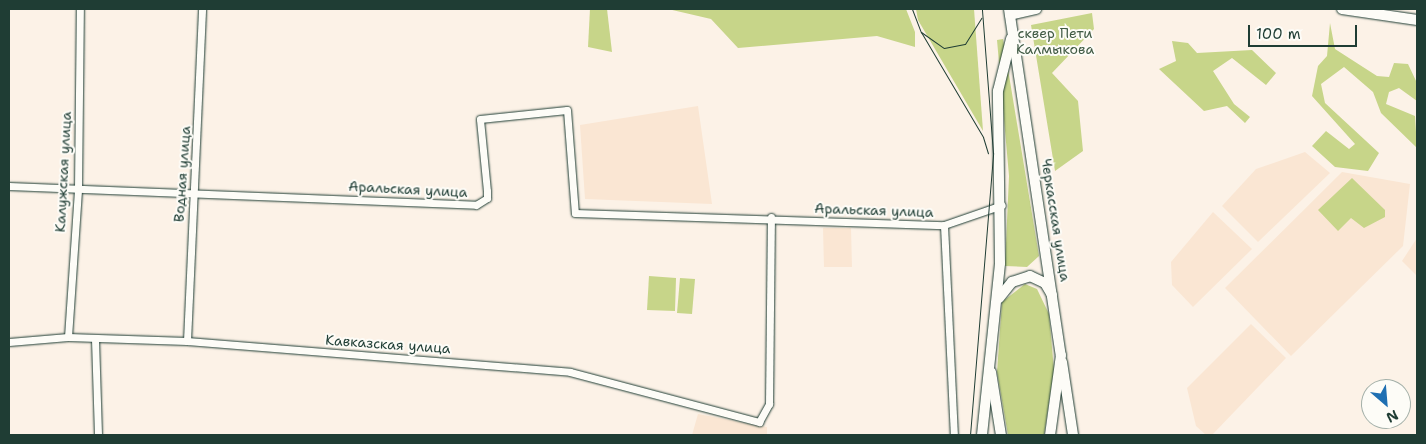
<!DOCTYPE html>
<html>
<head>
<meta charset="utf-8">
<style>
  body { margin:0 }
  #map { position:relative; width:1426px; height:444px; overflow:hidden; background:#fcf2e7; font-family:"Shantell Sans",sans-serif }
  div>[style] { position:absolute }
  .built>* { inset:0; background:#fae6d3 }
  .green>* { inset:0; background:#c7d589 }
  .roads { filter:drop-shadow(0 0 1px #1f3d34) drop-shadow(0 0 1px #1f3d34) }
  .street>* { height:7px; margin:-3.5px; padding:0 3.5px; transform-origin:3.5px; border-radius:3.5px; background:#fdfcf7 }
  .secondary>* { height:10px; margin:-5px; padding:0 5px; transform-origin:5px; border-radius:5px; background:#fdfcf7 }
  .primary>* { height:10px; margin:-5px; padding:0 5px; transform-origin:5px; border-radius:5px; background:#fdfcf7 }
  .tram>* { height:1px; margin:-0.5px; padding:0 0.5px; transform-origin:0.5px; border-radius:0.5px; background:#1f3d34 }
  span { translate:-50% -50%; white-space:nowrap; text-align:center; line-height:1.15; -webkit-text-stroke:4px #fdfcf7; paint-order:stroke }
  .park-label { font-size:14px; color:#415b45 }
  .street-label { font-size:14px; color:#1f3d34 }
  .frame { position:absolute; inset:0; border:10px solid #1f3d34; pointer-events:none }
  .north { position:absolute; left:1361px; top:379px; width:50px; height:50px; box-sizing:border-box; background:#fdfcf7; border:1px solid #a4b0a9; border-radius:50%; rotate:153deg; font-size:14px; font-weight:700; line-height:20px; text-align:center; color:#1f3d34 }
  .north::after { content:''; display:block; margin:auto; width:18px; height:22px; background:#1f6fb2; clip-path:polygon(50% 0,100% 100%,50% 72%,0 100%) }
  .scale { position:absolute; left:1248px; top:25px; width:109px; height:22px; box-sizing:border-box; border:2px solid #1f3d34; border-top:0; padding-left:6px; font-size:15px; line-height:18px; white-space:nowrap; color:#1f3d34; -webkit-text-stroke:4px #fdfcf7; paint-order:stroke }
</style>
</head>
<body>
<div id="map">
  <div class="built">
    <i style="clip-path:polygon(698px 106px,712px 204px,585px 199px,580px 125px)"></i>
    <i style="clip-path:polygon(1305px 152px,1330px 173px,1258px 242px,1222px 206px,1256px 169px)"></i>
    <i style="clip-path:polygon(1342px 172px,1410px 184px,1403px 246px,1291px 356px,1225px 288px)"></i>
    <i style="clip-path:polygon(1213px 212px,1252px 249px,1193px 307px,1172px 285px,1171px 262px)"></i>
    <i style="clip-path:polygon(823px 228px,851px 228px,852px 267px,824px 267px)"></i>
    <i style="clip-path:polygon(1417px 238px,1417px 276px,1402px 261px)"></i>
    <i style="clip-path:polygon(1251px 324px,1286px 358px,1212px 435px,1206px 435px,1196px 426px,1187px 388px)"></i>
    <i style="clip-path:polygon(698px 414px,767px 427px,767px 435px,692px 435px)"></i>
  </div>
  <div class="green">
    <i style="clip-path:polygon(590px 9px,607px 9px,612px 52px,588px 47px)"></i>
    <i style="clip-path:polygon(668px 9px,906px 9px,915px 32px,915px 47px,877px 36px,738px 48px,711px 19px)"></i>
    <i style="clip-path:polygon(916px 9px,974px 9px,983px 131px,918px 20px)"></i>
    <i style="clip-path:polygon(1092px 13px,1094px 29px,1052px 73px,1078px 101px,1083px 151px,1055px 171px,1031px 25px)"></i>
    <i style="clip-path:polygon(1330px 23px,1335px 49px,1377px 76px,1389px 77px,1394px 63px,1408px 64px,1417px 83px,1417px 101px,1399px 88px,1389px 92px,1386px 104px,1415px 116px,1417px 148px,1381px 113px,1373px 92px,1344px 67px,1321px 84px,1325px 103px,1379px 153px,1368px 171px,1335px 167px,1312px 146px,1326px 131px,1349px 149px,1355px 144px,1312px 96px,1318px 66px,1327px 56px)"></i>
    <i style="clip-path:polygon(1003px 39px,1039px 256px,1027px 267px,1005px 266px,1009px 176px,997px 40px)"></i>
    <i style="clip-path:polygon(1172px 41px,1188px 43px,1197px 53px,1252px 50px,1276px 73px,1266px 85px,1232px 58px,1213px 71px,1234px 104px,1250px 117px,1245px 123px,1227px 106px,1204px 111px,1159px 69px,1176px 61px)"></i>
    <i style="clip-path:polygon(1352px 178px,1385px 210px,1385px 217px,1364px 228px,1351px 218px,1338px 231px,1318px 210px)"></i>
    <i style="clip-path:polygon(649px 276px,676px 278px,675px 311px,647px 310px)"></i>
    <i style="clip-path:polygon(680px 278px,695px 279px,692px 314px,677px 313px)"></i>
    <i style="clip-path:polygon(1025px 284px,1037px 289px,1049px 314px,1054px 370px,1044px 435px,1008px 435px,997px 372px,1002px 302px)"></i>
  </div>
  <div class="roads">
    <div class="street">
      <i style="left:9px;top:186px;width:467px;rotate:2.3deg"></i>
      <i style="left:476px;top:205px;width:13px;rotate:-32deg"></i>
      <i style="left:487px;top:198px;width:7px;rotate:-90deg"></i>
      <i style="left:487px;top:191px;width:72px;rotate:-95.6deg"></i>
      <i style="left:480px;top:119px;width:87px;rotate:-5.9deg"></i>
      <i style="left:567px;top:110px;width:103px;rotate:85.6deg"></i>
      <i style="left:575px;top:213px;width:369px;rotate:1.9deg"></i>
      <i style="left:944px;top:225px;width:61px;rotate:-19deg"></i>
      <i style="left:944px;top:225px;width:210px;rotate:87.3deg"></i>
      <i style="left:68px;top:337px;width:148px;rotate:-86.1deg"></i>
      <i style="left:78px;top:189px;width:180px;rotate:-89.4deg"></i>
      <i style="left:95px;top:339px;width:96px;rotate:88.2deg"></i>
      <i style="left:187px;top:341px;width:332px;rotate:-87.4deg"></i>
      <i style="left:9px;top:342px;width:59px;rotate:-4.8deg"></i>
      <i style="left:68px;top:337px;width:119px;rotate:1.9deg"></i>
      <i style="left:187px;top:341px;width:384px;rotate:4.6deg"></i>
      <i style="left:570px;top:372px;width:196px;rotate:14.8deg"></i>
      <i style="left:759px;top:422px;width:21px;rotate:-61deg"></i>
      <i style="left:769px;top:404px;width:187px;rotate:-89.4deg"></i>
    </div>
    <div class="secondary">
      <i style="left:1342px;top:9px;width:76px;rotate:8.3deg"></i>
      <i style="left:1010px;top:15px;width:27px;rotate:-13deg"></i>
      <i style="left:1062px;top:362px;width:74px;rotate:81.4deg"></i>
      <i style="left:991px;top:372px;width:64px;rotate:81deg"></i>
    </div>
    <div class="primary">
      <i style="left:1009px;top:9px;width:350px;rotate:81.5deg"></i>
      <i style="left:1061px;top:355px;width:81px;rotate:97.8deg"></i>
      <i style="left:999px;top:298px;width:21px;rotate:-51deg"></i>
      <i style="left:1012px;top:282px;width:19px;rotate:-18deg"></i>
      <i style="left:1030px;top:276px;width:17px;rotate:25deg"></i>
      <i style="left:1045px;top:283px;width:14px;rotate:60deg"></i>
      <i style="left:982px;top:435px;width:173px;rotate:-84deg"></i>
      <i style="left:1000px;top:263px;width:172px;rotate:-90.7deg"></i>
      <i style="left:998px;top:91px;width:54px;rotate:-76deg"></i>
    </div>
  </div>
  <div class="tram">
    <i style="left:912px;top:9px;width:25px;rotate:69deg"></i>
    <i style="left:921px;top:32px;width:28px;rotate:35deg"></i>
    <i style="left:944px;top:48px;width:21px;rotate:-11deg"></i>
    <i style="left:965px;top:44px;width:31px;rotate:-58deg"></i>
    <i style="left:921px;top:32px;width:122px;rotate:59.4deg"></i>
    <i style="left:983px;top:137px;width:17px;rotate:73deg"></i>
    <i style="left:970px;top:435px;width:283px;rotate:-85.3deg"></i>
    <i style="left:993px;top:153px;width:144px;rotate:-94.4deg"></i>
  </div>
  <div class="park-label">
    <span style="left:1055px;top:41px">сквер Пети<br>Калмыкова</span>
  </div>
  <div class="street-label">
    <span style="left:63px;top:172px;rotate:-87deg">Калужская улица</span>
    <span style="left:182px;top:174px;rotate:-86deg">Водная улица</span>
    <span style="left:408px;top:189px;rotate:3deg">Аральская улица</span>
    <span style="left:874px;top:210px;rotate:2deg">Аральская улица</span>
    <span style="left:1056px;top:220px;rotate:81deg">Черкасская улица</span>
    <span style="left:388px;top:344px;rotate:4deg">Кавказская улица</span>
  </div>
  <div class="frame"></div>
  <div class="north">N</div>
  <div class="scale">100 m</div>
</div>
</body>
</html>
